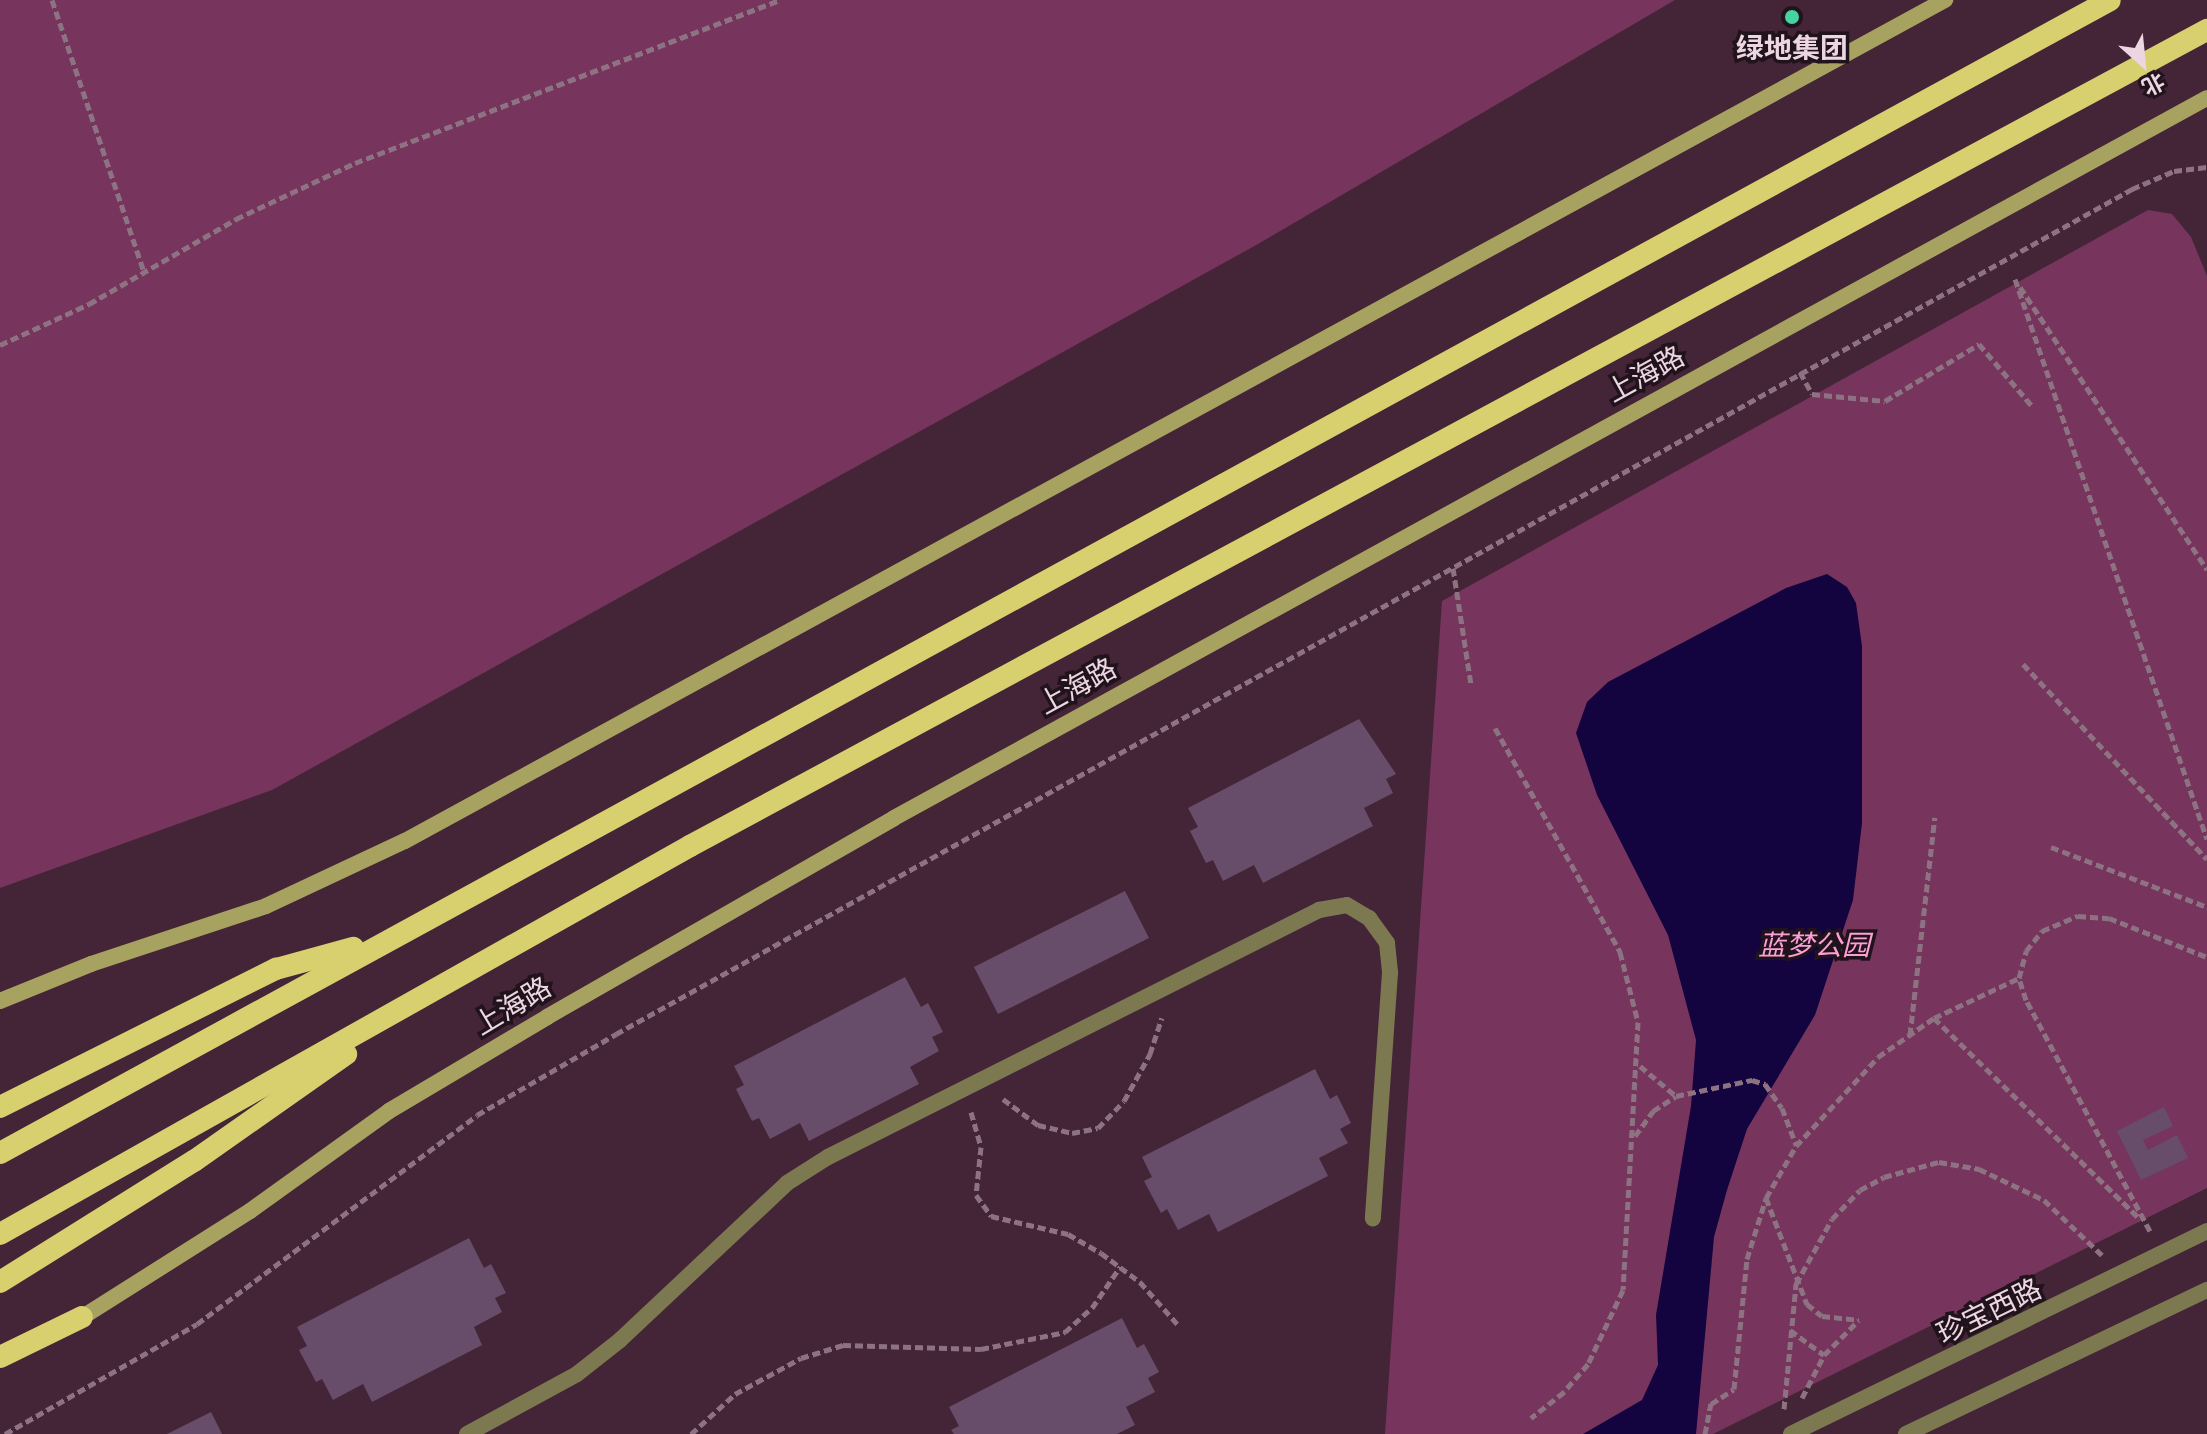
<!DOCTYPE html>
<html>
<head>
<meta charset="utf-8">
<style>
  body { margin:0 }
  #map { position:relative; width:2207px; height:1434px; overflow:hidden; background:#442437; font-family:Literata,"Noto Sans SC",serif }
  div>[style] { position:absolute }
  .green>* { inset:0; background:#77355e }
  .water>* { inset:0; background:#13033f }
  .building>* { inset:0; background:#674d69 }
  .path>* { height:5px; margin-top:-2.5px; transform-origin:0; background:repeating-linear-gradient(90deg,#8d7282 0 8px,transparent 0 12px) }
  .service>* { height:16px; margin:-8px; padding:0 8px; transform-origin:8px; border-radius:8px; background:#7c7950 }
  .minor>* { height:16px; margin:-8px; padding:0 8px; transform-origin:8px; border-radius:8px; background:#7c7950 }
  .secondary>* { height:16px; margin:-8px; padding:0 8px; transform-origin:8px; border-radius:8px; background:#a7a25f }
  .trunk>* { height:22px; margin:-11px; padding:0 11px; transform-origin:11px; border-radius:11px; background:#d8cf6e }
  .dots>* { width:22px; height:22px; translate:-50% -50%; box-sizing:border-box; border:4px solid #21131b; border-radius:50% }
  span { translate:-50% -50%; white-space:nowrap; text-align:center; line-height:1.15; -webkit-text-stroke:7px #21131b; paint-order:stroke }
  .poi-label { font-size:28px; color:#ecd6e2; font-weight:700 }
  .street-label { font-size:28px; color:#ecd6e2 }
  .park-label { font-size:28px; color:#fc9fd6; font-style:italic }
  .north { position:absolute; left:2103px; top:24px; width:80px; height:80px; -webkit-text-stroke:6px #21131b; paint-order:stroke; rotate:153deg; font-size:22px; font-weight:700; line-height:32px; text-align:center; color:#ecd6e2 }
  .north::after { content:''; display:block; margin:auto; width:28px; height:36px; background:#ecd6e2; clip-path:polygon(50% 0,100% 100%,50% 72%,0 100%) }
</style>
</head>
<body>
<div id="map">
  <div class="green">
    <i style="clip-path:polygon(0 0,1675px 0,1258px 244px,272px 790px,0 888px)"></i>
    <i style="clip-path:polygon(2148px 210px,2172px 214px,2191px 237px,2207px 276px,2207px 1188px,1713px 1434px,1385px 1434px,1442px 601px)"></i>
  </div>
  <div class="water">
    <i style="clip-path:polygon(1827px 574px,1847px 587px,1856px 603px,1862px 646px,1862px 823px,1853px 900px,1815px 1015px,1747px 1129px,1727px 1190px,1714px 1237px,1696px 1434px,1583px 1434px,1642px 1400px,1658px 1365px,1656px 1315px,1691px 1106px,1696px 1040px,1668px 935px,1597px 795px,1576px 733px,1587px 702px,1608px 682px,1786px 588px)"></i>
  </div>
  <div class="building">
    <i style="clip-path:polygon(1359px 719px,1396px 774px,1386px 779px,1393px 793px,1364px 808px,1373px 826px,1263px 883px,1254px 865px,1223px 881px,1213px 860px,1206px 863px,1190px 831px,1198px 827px,1188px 808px)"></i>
    <i style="clip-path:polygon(1125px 891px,1149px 938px,998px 1014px,974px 967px)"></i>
    <i style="clip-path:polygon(905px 977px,921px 1007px,928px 1003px,943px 1032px,932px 1037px,939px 1051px,910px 1067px,919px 1084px,809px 1141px,800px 1123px,770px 1139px,759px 1118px,752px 1121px,736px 1089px,744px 1085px,734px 1066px)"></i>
    <i style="clip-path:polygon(1315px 1069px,1330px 1099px,1337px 1095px,1351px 1123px,1340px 1129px,1348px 1143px,1319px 1158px,1328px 1176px,1218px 1232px,1209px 1214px,1178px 1230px,1167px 1209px,1161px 1213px,1144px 1181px,1152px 1177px,1142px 1157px)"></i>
    <i style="clip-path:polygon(2164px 1107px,2173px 1126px,2143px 1140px,2148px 1150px,2177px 1135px,2188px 1158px,2141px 1180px,2117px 1131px)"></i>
    <i style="clip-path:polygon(469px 1238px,484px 1268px,491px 1264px,506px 1293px,495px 1298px,502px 1312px,474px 1327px,482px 1345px,372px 1402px,363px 1384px,333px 1400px,322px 1379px,316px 1382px,299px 1350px,307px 1346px,297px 1327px)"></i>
    <i style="clip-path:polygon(1122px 1318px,1137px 1348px,1144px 1344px,1159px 1372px,1148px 1378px,1155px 1392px,1126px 1407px,1135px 1425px,1117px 1434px,954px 1434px,951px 1430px,959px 1426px,949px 1407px)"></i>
    <i style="clip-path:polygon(211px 1412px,222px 1434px,167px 1434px)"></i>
  </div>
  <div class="path">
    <i style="left:52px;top:0;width:287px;rotate:71.3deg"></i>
    <i style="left:2015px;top:279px;width:592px;rotate:71.08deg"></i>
    <i style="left:2020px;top:287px;width:339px;rotate:56.5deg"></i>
    <i style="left:0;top:345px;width:98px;rotate:-24.7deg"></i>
    <i style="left:89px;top:304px;width:170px;rotate:-30deg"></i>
    <i style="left:236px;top:219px;width:132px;rotate:-25.2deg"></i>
    <i style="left:355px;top:163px;width:454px;rotate:-21deg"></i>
    <i style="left:1800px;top:372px;width:25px;rotate:61deg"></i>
    <i style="left:1812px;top:394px;width:73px;rotate:5.5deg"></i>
    <i style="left:1885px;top:401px;width:110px;rotate:-31.2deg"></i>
    <i style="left:1979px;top:344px;width:83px;rotate:49.4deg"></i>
    <i style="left:1453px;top:568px;width:117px;rotate:81.2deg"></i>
    <i style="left:2023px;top:664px;width:268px;rotate:46.7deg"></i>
    <i style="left:1495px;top:728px;width:257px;rotate:60.8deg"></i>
    <i style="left:1620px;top:952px;width:72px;rotate:75.6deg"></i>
    <i style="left:1638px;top:1022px;width:268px;rotate:93.2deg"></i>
    <i style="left:1623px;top:1290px;width:82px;rotate:115.3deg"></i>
    <i style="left:1588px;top:1364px;width:37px;rotate:131deg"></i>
    <i style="left:1564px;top:1392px;width:42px;rotate:141.8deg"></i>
    <i style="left:2051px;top:847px;width:167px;rotate:21deg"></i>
    <i style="left:1934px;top:1018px;width:288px;rotate:44.3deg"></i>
    <i style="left:1910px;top:1035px;width:219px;rotate:-83.5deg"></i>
    <i style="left:1640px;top:1066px;width:47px;rotate:39.8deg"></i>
    <i style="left:1003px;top:1099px;width:44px;rotate:36.6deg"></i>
    <i style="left:1038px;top:1125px;width:35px;rotate:13deg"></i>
    <i style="left:1072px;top:1133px;width:26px;rotate:-11deg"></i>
    <i style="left:1098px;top:1128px;width:37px;rotate:-46deg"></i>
    <i style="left:1124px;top:1101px;width:54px;rotate:-61deg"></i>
    <i style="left:1150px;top:1054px;width:38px;rotate:-72deg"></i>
    <i style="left:971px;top:1112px;width:36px;rotate:74deg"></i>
    <i style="left:981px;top:1147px;width:48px;rotate:95.9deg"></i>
    <i style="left:976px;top:1195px;width:26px;rotate:54deg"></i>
    <i style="left:991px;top:1216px;width:79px;rotate:13.2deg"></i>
    <i style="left:1068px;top:1234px;width:38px;rotate:30deg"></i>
    <i style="left:1101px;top:1253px;width:49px;rotate:36.6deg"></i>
    <i style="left:1140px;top:1282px;width:59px;rotate:48.4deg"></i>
    <i style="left:1635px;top:1136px;width:31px;rotate:-54deg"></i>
    <i style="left:1653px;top:1111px;width:27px;rotate:-33deg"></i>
    <i style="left:1676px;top:1096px;width:78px;rotate:-11.9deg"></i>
    <i style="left:1752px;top:1080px;width:14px;rotate:17deg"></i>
    <i style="left:1765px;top:1084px;width:29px;rotate:55deg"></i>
    <i style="left:1782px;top:1108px;width:40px;rotate:69deg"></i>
    <i style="left:1766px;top:1198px;width:114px;rotate:68.9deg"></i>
    <i style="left:1807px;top:1304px;width:19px;rotate:39deg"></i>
    <i style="left:1822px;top:1316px;width:37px;rotate:6deg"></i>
    <i style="left:2150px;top:1231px;width:262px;rotate:-118.2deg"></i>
    <i style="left:2026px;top:1000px;width:23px;rotate:-108deg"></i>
    <i style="left:2019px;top:978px;width:28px;rotate:-75deg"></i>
    <i style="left:2026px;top:951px;width:26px;rotate:-51deg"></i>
    <i style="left:2042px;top:931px;width:39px;rotate:-23deg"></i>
    <i style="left:2078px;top:916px;width:31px;rotate:4deg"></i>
    <i style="left:2109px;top:918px;width:105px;rotate:21.7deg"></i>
    <i style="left:1790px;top:1330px;width:42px;rotate:36.3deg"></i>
    <i style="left:1802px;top:1398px;width:48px;rotate:-62.9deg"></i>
    <i style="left:1824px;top:1355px;width:49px;rotate:-45deg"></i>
    <i style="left:1784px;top:1409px;width:126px;rotate:-84.5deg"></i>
    <i style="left:1796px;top:1284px;width:74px;rotate:-61deg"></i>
    <i style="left:1832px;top:1219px;width:40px;rotate:-46deg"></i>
    <i style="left:1860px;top:1190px;width:27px;rotate:-28deg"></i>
    <i style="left:1884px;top:1177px;width:57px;rotate:-15.3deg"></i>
    <i style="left:1939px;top:1162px;width:41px;rotate:9.9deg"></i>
    <i style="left:1979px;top:1169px;width:72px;rotate:25.5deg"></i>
    <i style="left:2044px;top:1200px;width:80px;rotate:43.5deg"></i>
    <i style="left:5px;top:1434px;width:221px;rotate:-29.8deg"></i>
    <i style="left:197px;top:1324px;width:349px;rotate:-36.7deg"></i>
    <i style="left:477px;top:1115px;width:161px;rotate:-30.2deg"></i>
    <i style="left:616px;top:1034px;width:1736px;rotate:-29.13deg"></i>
    <i style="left:2132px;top:189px;width:46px;rotate:-23.2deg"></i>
    <i style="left:2174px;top:171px;width:33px;rotate:-7deg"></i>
    <i style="left:691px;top:1434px;width:59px;rotate:-42.3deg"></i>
    <i style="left:735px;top:1394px;width:75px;rotate:-28.6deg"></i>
    <i style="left:801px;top:1358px;width:44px;rotate:-17.2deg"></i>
    <i style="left:843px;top:1345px;width:138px;rotate:1.7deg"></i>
    <i style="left:981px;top:1349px;width:86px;rotate:-11.4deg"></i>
    <i style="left:1065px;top:1332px;width:36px;rotate:-42deg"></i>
    <i style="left:1092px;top:1308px;width:50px;rotate:-55.7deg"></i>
    <i style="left:1705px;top:1434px;width:31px;rotate:-79deg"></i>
    <i style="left:1711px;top:1404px;width:27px;rotate:-33deg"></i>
    <i style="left:1734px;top:1389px;width:131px;rotate:-84.3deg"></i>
    <i style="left:1747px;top:1259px;width:64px;rotate:-72.7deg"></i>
    <i style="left:1766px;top:1198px;width:60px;rotate:-60deg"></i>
    <i style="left:1796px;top:1146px;width:121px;rotate:-47.3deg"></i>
    <i style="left:1878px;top:1057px;width:68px;rotate:-34.9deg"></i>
    <i style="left:1934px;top:1018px;width:94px;rotate:-25.2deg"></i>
  </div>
  <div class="service">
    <i style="left:467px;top:1434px;width:125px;rotate:-28.6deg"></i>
    <i style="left:577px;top:1374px;width:55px;rotate:-38.3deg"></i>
    <i style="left:620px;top:1340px;width:229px;rotate:-43.2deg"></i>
    <i style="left:787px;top:1183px;width:49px;rotate:-32.4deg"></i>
    <i style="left:828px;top:1157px;width:550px;rotate:-26.7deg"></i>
    <i style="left:1319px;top:910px;width:28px;rotate:-10deg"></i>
    <i style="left:1347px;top:905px;width:26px;rotate:31deg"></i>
    <i style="left:1369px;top:918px;width:31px;rotate:54deg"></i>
    <i style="left:1387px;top:943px;width:30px;rotate:84deg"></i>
    <i style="left:1390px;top:973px;width:246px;rotate:94deg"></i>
  </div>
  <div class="minor">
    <i style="left:1791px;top:1434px;width:463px;rotate:-26deg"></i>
    <i style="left:1906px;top:1434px;width:334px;rotate:-25.6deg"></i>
  </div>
  <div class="secondary">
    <i style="left:0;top:1001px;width:98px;rotate:-22.1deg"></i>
    <i style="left:91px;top:964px;width:184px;rotate:-18.3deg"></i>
    <i style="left:266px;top:906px;width:153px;rotate:-25.1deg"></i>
    <i style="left:405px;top:841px;width:1755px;rotate:-28.64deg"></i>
    <i style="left:73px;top:1323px;width:209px;rotate:-32.3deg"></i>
    <i style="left:250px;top:1211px;width:171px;rotate:-35.7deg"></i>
    <i style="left:389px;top:1111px;width:184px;rotate:-30.7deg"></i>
    <i style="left:547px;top:1017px;width:400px;rotate:-29.8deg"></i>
    <i style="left:894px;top:818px;width:1497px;rotate:-28.74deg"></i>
  </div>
  <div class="trunk">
    <i style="left:0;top:1107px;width:309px;rotate:-26.6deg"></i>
    <i style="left:276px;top:969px;width:80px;rotate:-15.3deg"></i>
    <i style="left:0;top:1153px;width:2404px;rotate:-28.65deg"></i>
    <i style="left:0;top:1234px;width:792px;rotate:-29.35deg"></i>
    <i style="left:690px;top:846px;width:1723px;rotate:-28.28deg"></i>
    <i style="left:0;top:1282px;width:229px;rotate:-32deg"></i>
    <i style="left:194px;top:1161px;width:186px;rotate:-35.1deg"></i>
    <i style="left:0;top:1357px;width:91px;rotate:-26deg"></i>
  </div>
  <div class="dots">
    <i style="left:1792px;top:17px;background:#45d49f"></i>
  </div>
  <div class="poi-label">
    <span style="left:1792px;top:46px">绿地集团</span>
  </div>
  <div class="street-label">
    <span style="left:1644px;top:372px;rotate:-29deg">上海路</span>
    <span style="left:1076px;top:684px;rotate:-29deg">上海路</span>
    <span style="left:511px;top:1004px;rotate:-31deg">上海路</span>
    <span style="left:1988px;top:1309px;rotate:-26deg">珍宝西路</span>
  </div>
  <div class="park-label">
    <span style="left:1814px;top:943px">蓝梦公园</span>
  </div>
  <div class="north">北</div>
</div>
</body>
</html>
